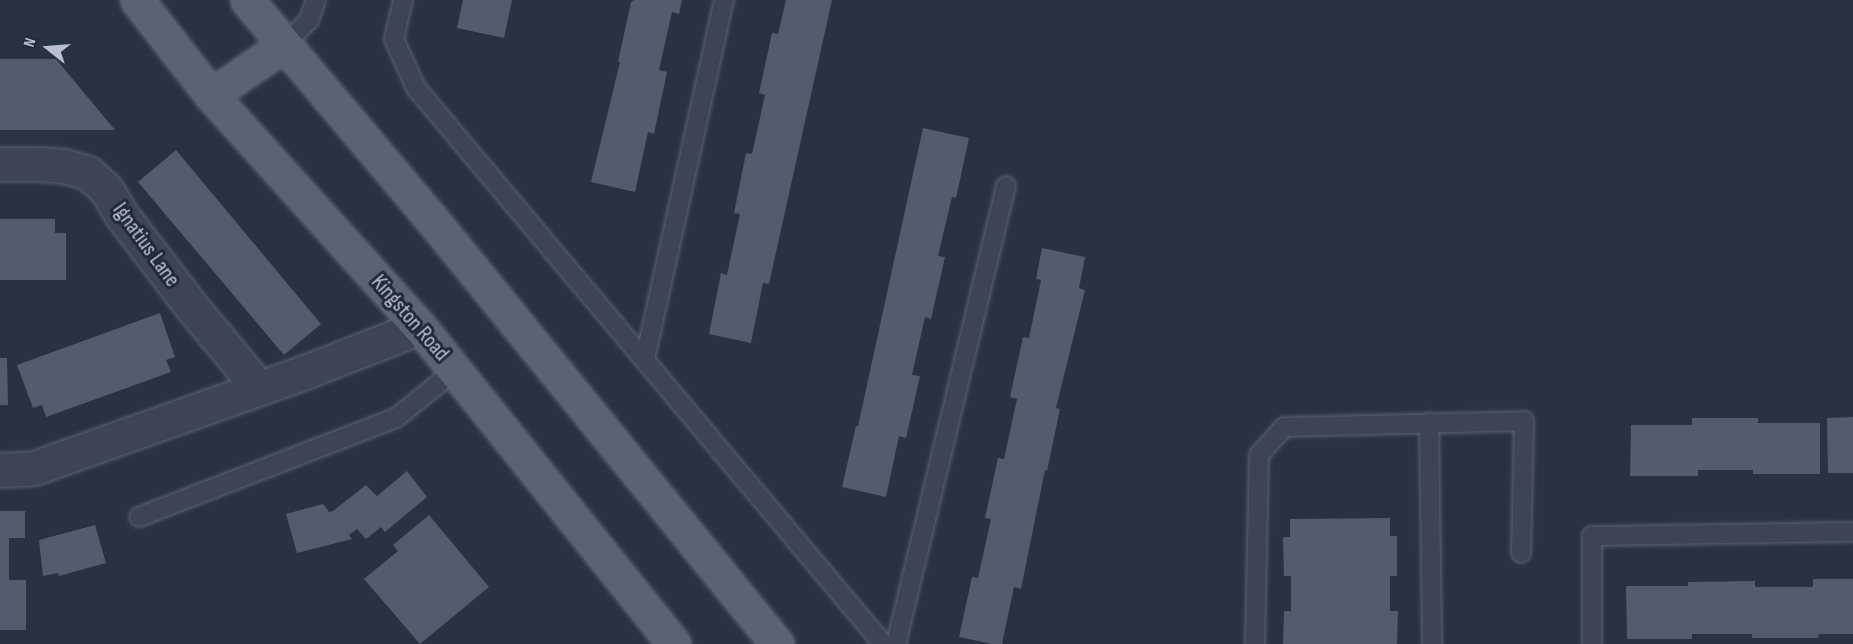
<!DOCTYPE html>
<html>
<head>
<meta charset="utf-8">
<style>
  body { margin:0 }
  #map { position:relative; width:1853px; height:644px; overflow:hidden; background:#283341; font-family:"Sofia Sans Condensed",sans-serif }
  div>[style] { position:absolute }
  .building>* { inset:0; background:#515c6c }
  .roads { filter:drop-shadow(0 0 2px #5a636e) drop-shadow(0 0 2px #5a636e) }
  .service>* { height:18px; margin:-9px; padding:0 9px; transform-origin:9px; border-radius:9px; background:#3c4551 }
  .minor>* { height:33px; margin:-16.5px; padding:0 16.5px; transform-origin:16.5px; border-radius:16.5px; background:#3c4551 }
  .primary>* { height:33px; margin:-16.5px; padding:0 16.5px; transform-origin:16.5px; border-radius:16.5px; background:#5a6471 }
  span { translate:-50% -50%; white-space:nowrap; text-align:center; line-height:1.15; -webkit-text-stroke:6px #202a36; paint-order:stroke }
  .street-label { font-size:22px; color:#b9c0cb }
  .north { position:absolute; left:18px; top:18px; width:60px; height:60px; -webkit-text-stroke:4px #202a36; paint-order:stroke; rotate:287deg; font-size:16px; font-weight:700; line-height:24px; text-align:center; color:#b9c0cb }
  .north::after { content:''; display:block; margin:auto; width:21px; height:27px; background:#b9c0cb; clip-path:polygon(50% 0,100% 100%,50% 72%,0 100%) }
</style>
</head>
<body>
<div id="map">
  <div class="building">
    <i style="clip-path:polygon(463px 0,512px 0,504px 38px,457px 28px)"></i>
    <i style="clip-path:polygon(634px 0,682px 0,679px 14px,672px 12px,659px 70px,667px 72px,654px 134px,648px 132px,635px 192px,591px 182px,620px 62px,618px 62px,631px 2px)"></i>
    <i style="clip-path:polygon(786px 0,832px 0,769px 284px,763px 283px,751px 343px,709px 334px,721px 273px,727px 275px,740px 214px,734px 213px,746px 153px,752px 154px,765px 95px,759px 93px,772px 33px,778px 34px)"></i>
    <i style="clip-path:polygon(0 59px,56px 59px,115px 130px,0 130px)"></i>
    <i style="clip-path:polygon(923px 128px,969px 138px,956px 198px,952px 197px,938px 256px,945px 257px,931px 319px,925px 317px,912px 375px,920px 376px,906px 438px,899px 436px,886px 497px,842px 487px,856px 426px,858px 426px)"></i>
    <i style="clip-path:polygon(176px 150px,321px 324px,284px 355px,138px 182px)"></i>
    <i style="clip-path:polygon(0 219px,55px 219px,55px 233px,66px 233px,66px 280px,0 280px)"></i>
    <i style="clip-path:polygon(1042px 248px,1085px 257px,1079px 288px,1085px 290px,1056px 408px,1060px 409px,1047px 471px,1045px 470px,1021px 589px,1014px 587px,1002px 644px,992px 644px,959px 637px,972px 577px,978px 578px,991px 519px,985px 518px,998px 458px,1004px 459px,1017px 399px,1010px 397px,1023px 337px,1029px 338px,1041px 280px,1036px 279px)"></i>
    <i style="clip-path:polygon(160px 313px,175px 357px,166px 360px,171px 372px,46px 417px,42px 405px,33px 408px,17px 365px)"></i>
    <i style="clip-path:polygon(0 358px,7px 358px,8px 405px,0 405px)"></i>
    <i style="clip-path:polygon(1853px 417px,1853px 473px,1828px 473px,1827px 418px)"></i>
    <i style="clip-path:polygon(1692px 418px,1758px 418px,1758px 423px,1820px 423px,1820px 474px,1753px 474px,1753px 470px,1698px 470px,1698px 476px,1630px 476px,1631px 425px,1692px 425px)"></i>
    <i style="clip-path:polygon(407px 471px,427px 497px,385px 532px,381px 527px,366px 539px,357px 529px,349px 535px,352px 539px,297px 553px,286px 514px,323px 504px,329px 512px,333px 511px,366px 485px,377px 496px)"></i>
    <i style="clip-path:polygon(0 511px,25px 511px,25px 538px,9px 538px,9px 580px,26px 580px,26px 630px,0 630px)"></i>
    <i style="clip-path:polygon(429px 515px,489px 587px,420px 644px,364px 579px,398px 551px,393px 545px)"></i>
    <i style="clip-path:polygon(1390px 518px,1390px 536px,1397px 536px,1397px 576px,1390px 576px,1390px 611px,1398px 611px,1397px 644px,1283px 644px,1284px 611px,1291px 611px,1291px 576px,1284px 576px,1283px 537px,1290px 537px,1290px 519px)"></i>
    <i style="clip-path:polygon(95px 525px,106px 563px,59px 576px,58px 573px,43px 576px,39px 540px)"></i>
    <i style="clip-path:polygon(1813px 579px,1853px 579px,1853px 634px,1819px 634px,1818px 638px,1752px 638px,1752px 634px,1692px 634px,1692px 639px,1627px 639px,1626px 586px,1688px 586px,1688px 582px,1755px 581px,1755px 587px,1813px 587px)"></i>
  </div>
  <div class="roads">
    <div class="service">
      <i style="left:403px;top:0;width:40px;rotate:103deg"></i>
      <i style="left:394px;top:39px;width:54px;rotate:65.8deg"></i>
      <i style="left:416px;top:88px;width:726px;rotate:49.97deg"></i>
      <i style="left:284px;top:45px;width:35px;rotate:-45deg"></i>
      <i style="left:309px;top:20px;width:21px;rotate:-71deg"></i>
      <i style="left:645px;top:359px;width:368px;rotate:-77.6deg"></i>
      <i style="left:1429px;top:422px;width:222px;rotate:89.2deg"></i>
      <i style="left:139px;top:517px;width:275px;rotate:-21.1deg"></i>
      <i style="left:396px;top:418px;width:76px;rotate:-39.1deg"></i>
      <i style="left:896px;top:644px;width:471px;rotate:-76.5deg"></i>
      <i style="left:1255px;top:644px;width:189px;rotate:-88.8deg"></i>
      <i style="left:1259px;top:455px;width:38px;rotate:-48deg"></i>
      <i style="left:1284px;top:427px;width:240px;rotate:-1.4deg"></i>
      <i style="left:1524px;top:421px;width:132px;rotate:91.3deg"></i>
      <i style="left:1592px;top:644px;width:108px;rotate:-90deg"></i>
      <i style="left:1592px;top:536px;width:261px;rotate:-0.9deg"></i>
    </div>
    <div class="minor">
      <i style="left:0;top:164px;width:41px"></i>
      <i style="left:41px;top:164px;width:23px;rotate:5deg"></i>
      <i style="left:64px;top:166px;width:25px;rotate:16deg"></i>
      <i style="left:88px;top:173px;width:24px;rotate:42deg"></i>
      <i style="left:106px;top:189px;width:33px;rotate:59deg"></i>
      <i style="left:123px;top:217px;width:112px;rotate:52.6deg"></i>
      <i style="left:191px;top:306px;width:107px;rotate:50.3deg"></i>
      <i style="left:0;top:470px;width:34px;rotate:-3deg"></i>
      <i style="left:34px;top:468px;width:288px;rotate:-19.5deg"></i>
      <i style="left:305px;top:372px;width:123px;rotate:-21.4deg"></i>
    </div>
    <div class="primary">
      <i style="left:137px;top:0;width:120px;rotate:52.1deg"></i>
      <i style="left:211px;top:95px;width:312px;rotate:48deg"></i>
      <i style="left:420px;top:327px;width:406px;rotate:51.3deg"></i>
      <i style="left:247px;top:0;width:290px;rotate:49.9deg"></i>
      <i style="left:434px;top:222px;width:544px;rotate:50.9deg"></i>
      <i style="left:211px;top:95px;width:88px;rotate:-34.4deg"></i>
    </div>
  </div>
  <div class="street-label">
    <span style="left:146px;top:245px;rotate:54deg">Ignatius Lane</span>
    <span style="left:410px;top:318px;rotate:49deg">Kingston Road</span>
  </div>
  <div class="north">N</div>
</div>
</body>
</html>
